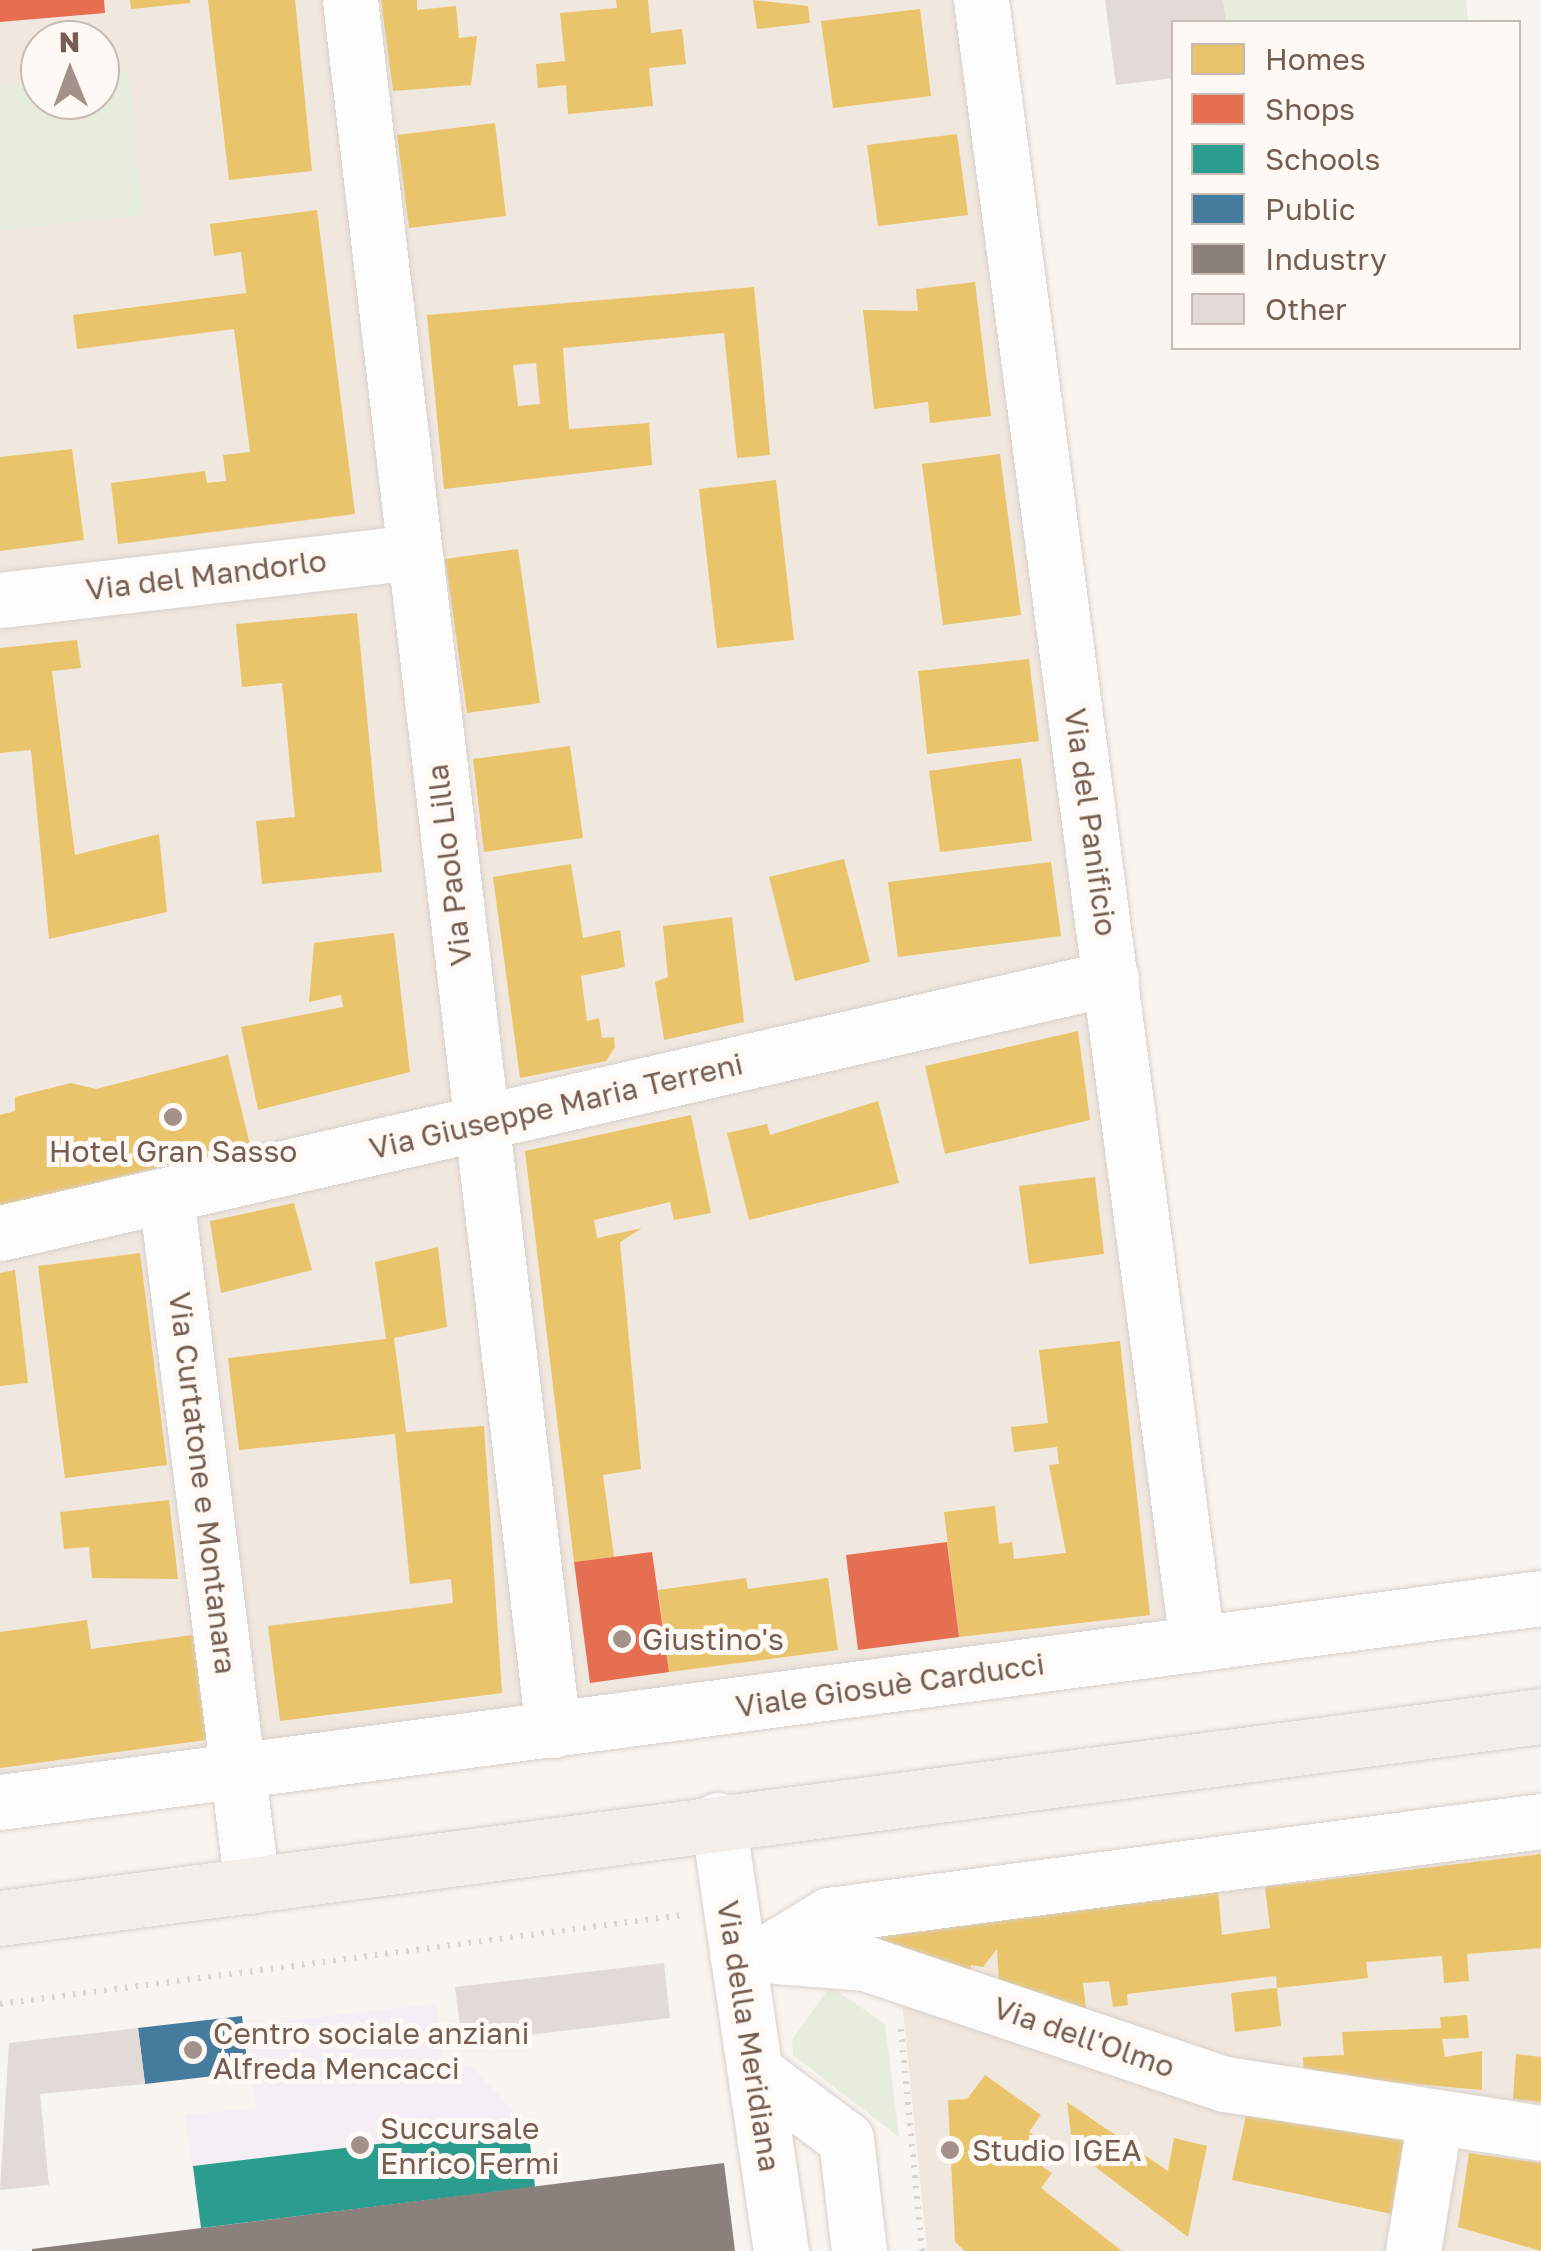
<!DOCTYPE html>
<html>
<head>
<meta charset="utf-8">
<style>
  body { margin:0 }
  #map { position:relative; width:1541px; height:2251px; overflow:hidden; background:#f8f4f0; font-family:"Golos Text",sans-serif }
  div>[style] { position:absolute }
  .residential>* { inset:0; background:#f0e7df }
  .education>* { inset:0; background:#f5eef4 }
  .green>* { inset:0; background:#e7eddc }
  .homes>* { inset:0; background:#e9c46a }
  .shops>* { inset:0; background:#e76f51 }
  .schools>* { inset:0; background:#2a9d8f }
  .public>* { inset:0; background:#457b9d }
  .industry>* { inset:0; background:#8a817c }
  .building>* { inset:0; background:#e2dad6 }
  .path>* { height:6px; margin-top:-3px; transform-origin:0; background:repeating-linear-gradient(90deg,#dad4d0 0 2.5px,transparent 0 10.5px) }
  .roads { filter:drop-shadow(0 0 2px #d6d0cb) drop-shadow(0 0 2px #d6d0cb) }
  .minor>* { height:55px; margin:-27.5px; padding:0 27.5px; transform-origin:27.5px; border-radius:27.5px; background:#fefdfd }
  .major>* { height:55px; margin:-27.5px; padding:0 27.5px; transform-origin:27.5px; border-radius:27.5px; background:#f2eee9 }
  .dots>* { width:28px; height:28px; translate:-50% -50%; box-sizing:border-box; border:5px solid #fef9f4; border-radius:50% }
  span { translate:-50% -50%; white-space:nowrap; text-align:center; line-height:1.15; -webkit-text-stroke:10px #fef9f4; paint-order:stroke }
  .street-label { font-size:30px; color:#755d52 }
  .poi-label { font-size:30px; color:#755d52 }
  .left { translate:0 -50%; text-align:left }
  .legend { position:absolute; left:1171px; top:20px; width:350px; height:330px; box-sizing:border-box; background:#fef9f4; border:2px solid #c7bbb3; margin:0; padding:12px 18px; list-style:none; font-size:30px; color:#755d52 }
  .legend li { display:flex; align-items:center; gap:20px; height:50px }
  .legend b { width:50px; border:2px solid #c7bbb3 }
  .north { position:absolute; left:20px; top:20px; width:100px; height:100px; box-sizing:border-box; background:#fef9f4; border:2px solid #c7bbb3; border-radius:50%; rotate:359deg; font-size:28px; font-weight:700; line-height:40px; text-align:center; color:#755d52 }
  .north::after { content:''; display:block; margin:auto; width:35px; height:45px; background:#a39289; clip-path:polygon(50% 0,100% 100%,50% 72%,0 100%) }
</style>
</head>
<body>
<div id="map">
  <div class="residential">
    <i style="clip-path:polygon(evenodd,0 0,970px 0,1185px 1660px,0 1803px,0 0,40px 40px,100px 40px,100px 100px,40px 100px,40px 40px)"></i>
    <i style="clip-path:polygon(1541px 1843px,1541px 2251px,927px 2251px,899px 1971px,851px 1931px)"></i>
  </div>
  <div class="education">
    <i style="clip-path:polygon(436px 2004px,444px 2066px,470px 2065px,528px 2126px,535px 2187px,724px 2163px,735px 2251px,11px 2251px,200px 2228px,185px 2115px,256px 2108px,246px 2025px)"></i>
  </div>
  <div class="green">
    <i style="clip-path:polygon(1223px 0,1466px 0,1468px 22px,1226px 22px)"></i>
    <i style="clip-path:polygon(128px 71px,143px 215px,0 230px,0 84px,40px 80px,40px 100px,100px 100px,100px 74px)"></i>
    <i style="clip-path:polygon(830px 1986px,885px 2024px,899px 2137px,793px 2055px,792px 2040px)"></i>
  </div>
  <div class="homes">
    <i style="clip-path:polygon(130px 0,190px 0,190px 3px,131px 9px)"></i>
    <i style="clip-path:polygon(208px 0,295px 0,312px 171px,229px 180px)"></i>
    <i style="clip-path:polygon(381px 0,417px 0,417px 10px,456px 6px,459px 38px,477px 36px,471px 85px,393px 91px)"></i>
    <i style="clip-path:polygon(616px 0,648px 0,651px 33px,682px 29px,686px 64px,649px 68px,653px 106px,568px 114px,566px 85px,538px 88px,536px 64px,565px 61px,560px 13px,617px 8px)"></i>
    <i style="clip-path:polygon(753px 0,808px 6px,810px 23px,757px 29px)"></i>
    <i style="clip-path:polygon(920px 9px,931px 96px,833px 108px,821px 21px)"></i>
    <i style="clip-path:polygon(495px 123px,506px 216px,409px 228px,397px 135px)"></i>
    <i style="clip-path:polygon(957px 134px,968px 215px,878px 226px,867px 145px)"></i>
    <i style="clip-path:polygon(317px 210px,355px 514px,118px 544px,111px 483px,205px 471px,207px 483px,226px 481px,223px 455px,250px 452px,234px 329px,77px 349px,73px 315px,246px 293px,241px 252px,214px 256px,210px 224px)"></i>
    <i style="clip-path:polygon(975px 282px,991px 416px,930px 423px,928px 402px,874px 409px,863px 310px,918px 311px,916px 289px)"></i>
    <i style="clip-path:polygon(evenodd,754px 287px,770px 455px,737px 458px,724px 333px,563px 348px,569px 429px,649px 423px,652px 465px,444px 489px,427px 315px,754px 287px,536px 363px,540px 404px,518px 406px,513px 365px,536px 363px)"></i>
    <i style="clip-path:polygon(72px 449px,84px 540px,0 551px,0 457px)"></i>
    <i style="clip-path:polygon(1000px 454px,1021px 615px,943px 625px,922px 464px)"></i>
    <i style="clip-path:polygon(776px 480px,794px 640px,717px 648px,699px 489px)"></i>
    <i style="clip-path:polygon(518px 549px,540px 703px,467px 713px,445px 559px)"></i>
    <i style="clip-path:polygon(357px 613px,382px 872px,262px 884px,256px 821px,295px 817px,282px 683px,242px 687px,236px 624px)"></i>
    <i style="clip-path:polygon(77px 640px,81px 668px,52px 671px,75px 855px,159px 834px,167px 912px,49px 939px,31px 750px,0 753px,0 648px)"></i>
    <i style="clip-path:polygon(1029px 659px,1039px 741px,927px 754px,918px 671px)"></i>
    <i style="clip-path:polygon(570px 746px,583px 838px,484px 852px,473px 759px)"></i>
    <i style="clip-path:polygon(1021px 758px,1032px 841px,940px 852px,929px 771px)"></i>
    <i style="clip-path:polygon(844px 859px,870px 962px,795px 981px,769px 877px)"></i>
    <i style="clip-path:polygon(1051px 862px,1061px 936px,898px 957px,888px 882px)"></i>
    <i style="clip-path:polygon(571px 864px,583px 938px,620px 930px,625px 967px,581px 976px,587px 1021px,599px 1018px,602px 1038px,614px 1037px,615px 1047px,606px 1061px,520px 1078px,493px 877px)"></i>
    <i style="clip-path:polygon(732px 917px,744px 1022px,664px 1040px,655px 982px,668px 977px,663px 926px)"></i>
    <i style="clip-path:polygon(394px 933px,410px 1072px,258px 1110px,241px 1027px,343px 1007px,341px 995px,309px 1002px,314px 943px)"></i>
    <i style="clip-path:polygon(1078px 1031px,1090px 1120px,945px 1154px,925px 1066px)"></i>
    <i style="clip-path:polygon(228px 1055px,250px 1145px,0 1206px,0 1115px,15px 1111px,15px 1097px,71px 1083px,96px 1089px)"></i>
    <i style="clip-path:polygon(878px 1101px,899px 1183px,749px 1220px,727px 1133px,767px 1124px,770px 1135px)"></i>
    <i style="clip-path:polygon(691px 1115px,711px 1213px,674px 1220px,670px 1202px,594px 1220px,597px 1238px,642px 1228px,620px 1242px,641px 1469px,603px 1475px,614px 1557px,574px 1562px,525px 1151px)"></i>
    <i style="clip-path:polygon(1095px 1177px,1104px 1254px,1029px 1264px,1019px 1186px)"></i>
    <i style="clip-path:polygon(294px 1203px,312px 1270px,221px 1293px,210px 1221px)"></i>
    <i style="clip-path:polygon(438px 1247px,447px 1327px,394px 1338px,406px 1432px,484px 1426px,502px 1693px,280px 1721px,268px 1626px,453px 1603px,451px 1579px,410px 1584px,395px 1434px,239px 1450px,228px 1358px,386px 1339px,375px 1262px)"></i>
    <i style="clip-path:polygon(140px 1253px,167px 1465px,65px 1478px,38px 1266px)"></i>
    <i style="clip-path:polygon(15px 1270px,28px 1383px,0 1386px,0 1273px)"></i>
    <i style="clip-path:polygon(1120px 1341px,1150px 1615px,959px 1637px,944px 1512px,995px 1506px,999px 1544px,1012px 1542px,1014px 1559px,1066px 1553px,1049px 1465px,1059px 1464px,1057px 1447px,1014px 1452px,1011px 1427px,1048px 1423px,1039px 1350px)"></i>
    <i style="clip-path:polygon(169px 1500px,178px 1579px,92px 1578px,89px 1547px,64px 1549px,60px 1512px)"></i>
    <i style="clip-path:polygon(746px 1578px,748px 1589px,828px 1578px,838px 1650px,669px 1672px,658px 1590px)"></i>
    <i style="clip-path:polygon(87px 1620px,91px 1649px,207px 1633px,221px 1738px,0 1768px,0 1632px)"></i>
    <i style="clip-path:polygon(1541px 1854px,1541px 1948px,1467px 1954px,1469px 1981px,1444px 1983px,1442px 1956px,1366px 1962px,1368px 1978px,1277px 1988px,1281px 2026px,1235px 2032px,1231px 1993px,1277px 1988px,1276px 1976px,1127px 1994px,1128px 2005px,1113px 2007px,1109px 1981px,1083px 1983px,1088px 2025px,1000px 2000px,997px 1949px,983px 1967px,971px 1965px,968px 1989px,860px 1935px,1218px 1891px,1222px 1935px,1270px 1928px,1265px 1887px)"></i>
    <i style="clip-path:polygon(1467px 2015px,1469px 2038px,1442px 2039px,1445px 2057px,1482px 2051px,1482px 2090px,1304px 2074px,1303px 2057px,1344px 2055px,1342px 2032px,1441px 2028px,1440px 2017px)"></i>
    <i style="clip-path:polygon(1516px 2054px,1541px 2057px,1541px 2102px,1513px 2099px)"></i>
    <i style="clip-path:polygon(985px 2075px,1041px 2115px,1029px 2132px,1048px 2145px,1036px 2162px,1052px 2173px,1041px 2188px,1122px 2251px,965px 2251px,955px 2242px,948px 2100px,967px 2099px)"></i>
    <i style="clip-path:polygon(1067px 2102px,1168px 2171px,1174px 2138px,1207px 2146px,1188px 2237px,1073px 2150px)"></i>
    <i style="clip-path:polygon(1248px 2106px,1412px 2140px,1396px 2215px,1232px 2180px)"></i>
    <i style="clip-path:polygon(1469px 2153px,1541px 2163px,1541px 2251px,1458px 2227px)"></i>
  </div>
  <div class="shops">
    <i style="clip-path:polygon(0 0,104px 0,105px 13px,0 22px)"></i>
    <i style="clip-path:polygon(947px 1542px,959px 1637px,858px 1650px,846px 1555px)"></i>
    <i style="clip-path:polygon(652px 1552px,669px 1672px,590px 1683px,574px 1562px)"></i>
  </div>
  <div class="schools">
    <i style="clip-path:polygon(528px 2126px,535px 2187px,201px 2228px,193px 2166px)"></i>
  </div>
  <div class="public">
    <i style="clip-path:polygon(242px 2016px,248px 2072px,145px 2084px,138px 2028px)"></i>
  </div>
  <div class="industry">
    <i style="clip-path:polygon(724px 2163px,735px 2251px,32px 2251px,32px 2249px)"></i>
  </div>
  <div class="building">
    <i style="clip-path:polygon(1105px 0,1223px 0,1226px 22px,1174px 22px,1174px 78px,1116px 85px)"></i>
    <i style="clip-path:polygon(664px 1963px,670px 2018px,462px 2043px,455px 1987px)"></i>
    <i style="clip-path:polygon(138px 2028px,145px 2084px,40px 2094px,49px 2185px,0 2190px,9px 2043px)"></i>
  </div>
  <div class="path">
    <i style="left:0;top:2004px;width:689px;rotate:-7.42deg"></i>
    <i style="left:901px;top:2029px;width:223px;rotate:84.6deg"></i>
  </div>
  <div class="roads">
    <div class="minor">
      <i style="left:350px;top:0;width:1742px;rotate:83.31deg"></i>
      <i style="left:981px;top:0;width:1658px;rotate:82.51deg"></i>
      <i style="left:0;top:600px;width:416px;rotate:-6.6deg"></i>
      <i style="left:166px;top:1196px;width:695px;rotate:82.9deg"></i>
      <i style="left:0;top:1233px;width:1140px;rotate:-12.93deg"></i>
      <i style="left:0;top:1802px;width:1554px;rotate:-7.54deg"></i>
      <i style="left:718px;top:1820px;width:436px;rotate:81.7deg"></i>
      <i style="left:768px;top:1952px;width:71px;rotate:-31.2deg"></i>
      <i style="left:829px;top:1915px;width:718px;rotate:-7.52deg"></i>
      <i style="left:737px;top:1953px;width:128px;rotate:4.5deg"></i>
      <i style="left:865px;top:1963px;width:380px;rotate:18.6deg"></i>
      <i style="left:1225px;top:2084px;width:320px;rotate:8.8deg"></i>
      <i style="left:756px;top:2072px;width:112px;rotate:36.7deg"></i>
      <i style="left:846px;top:2139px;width:113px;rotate:83.4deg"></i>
      <i style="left:1413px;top:2251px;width:135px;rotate:-80.6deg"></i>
    </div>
    <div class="major">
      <i style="left:0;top:1918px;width:1554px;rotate:-7.47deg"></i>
    </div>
  </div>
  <div class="dots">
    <i style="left:173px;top:1117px;background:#a39289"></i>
    <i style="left:622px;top:1639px;background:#a39289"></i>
    <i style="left:193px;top:2050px;background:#a39289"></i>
    <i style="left:360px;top:2145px;background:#a39289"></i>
    <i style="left:950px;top:2150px;background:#a39289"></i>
  </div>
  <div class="street-label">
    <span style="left:206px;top:575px;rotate:-7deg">Via del Mandorlo</span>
    <span style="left:1091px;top:822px;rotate:82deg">Via del Panificio</span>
    <span style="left:449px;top:865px;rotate:-97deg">Via Paolo Lilla</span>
    <span style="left:556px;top:1106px;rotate:-13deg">Via Giuseppe Maria Terreni</span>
    <span style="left:203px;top:1483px;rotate:83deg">Via Curtatone e Montanara</span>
    <span style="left:890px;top:1685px;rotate:-8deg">Viale Giosuè Carducci</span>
    <span style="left:749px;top:2036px;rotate:81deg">Via della Meridiana</span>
    <span style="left:1084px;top:2037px;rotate:19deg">Via dell'Olmo</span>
  </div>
  <div class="poi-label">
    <span style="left:173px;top:1151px">Hotel Gran Sasso</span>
    <span class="left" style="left:642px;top:1639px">Giustino's</span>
    <span class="left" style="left:213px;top:2050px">Centro sociale anziani<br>Alfreda Mencacci</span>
    <span class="left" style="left:380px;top:2145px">Succursale<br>Enrico Fermi</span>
    <span class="left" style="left:972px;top:2150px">Studio IGEA</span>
  </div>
  <ul class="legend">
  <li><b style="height:28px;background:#e9c46a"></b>Homes</li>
  <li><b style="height:28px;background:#e76f51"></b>Shops</li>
  <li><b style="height:28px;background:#2a9d8f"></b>Schools</li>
  <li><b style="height:28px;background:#457b9d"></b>Public</li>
  <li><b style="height:28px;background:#8a817c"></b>Industry</li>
  <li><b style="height:28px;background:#e2dad6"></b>Other</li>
  </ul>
  <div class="north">N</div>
</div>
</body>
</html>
